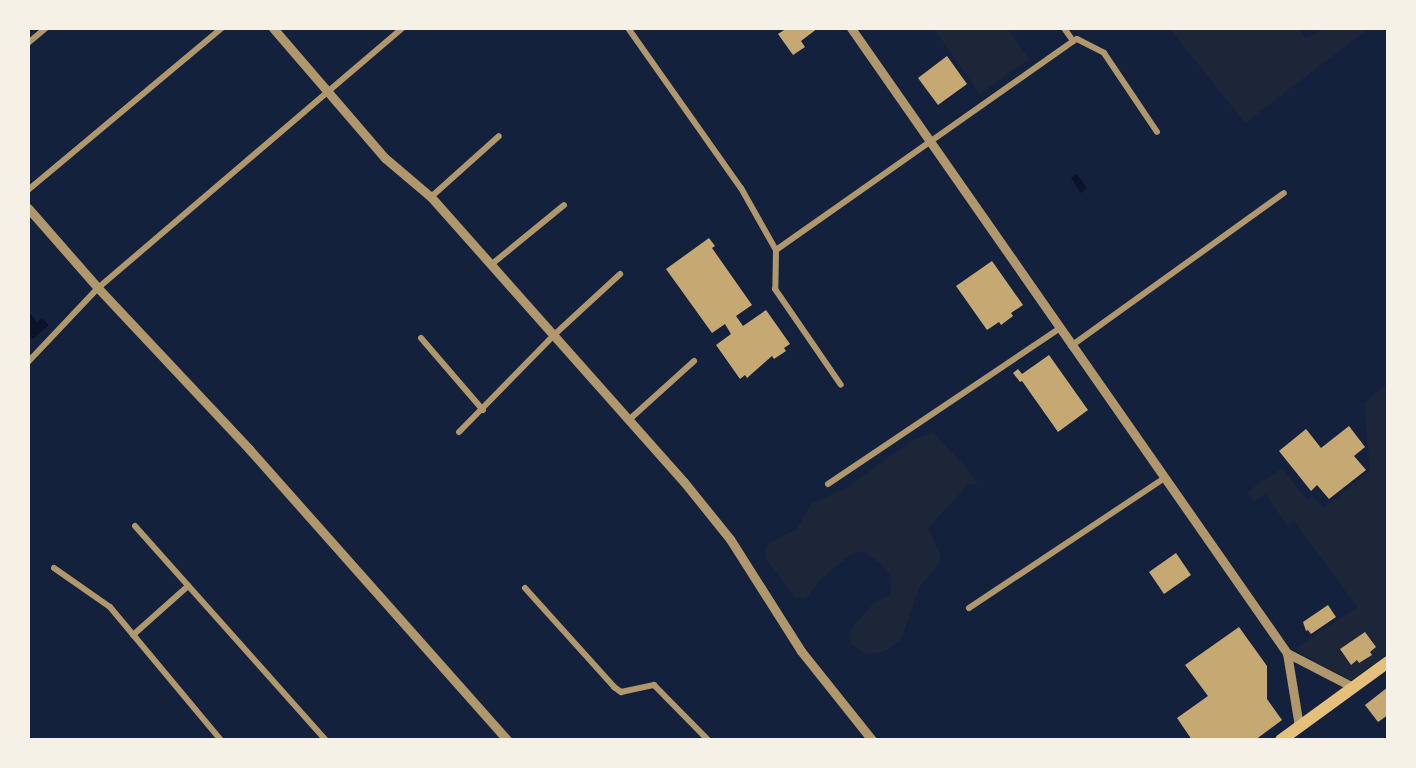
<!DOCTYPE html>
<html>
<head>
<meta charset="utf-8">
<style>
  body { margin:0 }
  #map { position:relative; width:1416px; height:768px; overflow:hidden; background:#14213d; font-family:"Nunito Sans",sans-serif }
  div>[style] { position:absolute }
  .green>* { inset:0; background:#1d2539 }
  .water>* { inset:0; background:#0b132b }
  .building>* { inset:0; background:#c6a872 }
  .minor>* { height:6px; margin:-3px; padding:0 3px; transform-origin:3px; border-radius:3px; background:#b1986c }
  .tertiary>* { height:9px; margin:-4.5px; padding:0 4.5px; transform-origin:4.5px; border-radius:4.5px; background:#b1986c }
  .trunk>* { height:12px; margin:-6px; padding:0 6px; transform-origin:6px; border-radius:6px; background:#e5c07b }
  span { translate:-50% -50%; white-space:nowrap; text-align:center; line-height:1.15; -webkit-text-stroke:6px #f6f1e7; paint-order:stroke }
  .frame { position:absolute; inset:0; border:30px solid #f6f1e7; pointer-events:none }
</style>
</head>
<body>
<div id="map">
  <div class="green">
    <i style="clip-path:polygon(934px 29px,1008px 29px,1029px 59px,980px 94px)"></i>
    <i style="clip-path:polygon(1170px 29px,1299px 29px,1306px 38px,1323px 29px,1363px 29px,1364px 32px,1245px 123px)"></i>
    <i style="clip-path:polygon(1387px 384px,1387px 654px,1351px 681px,1294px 649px,1357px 607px,1294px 521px,1287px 525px,1265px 494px,1254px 502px,1247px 492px,1282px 468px,1307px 500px,1313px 496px,1324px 508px,1370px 471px,1364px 403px)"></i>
    <i style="clip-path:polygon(933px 433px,967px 468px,978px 484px,968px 485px,928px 528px,941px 556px,939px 564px,920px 586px,901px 640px,884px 652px,865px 654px,850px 643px,851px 634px,853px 626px,872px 605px,890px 594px,891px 577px,879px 562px,863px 552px,853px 553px,823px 577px,805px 599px,795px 597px,766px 559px,765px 550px,770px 542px,797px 529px,811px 504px,847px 487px,913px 440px)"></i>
  </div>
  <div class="water">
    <i style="clip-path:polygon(1077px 174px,1087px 188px,1081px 193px,1071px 178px)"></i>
    <i style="clip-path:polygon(29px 312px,37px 322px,42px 318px,49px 325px,33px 339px,29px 334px)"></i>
  </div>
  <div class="building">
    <i style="clip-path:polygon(787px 28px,818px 28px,801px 41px,805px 47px,793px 55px,778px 34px)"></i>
    <i style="clip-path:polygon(947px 56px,967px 84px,938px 105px,918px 78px)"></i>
    <i style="clip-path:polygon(709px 238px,715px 246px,712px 248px,752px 305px,736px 316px,743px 326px,766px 310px,790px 344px,784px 348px,786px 351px,774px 359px,772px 356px,747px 378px,745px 375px,740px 379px,716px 345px,731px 334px,725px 324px,712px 333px,666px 269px)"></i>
    <i style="clip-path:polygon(992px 261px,1023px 305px,1011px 313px,1013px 316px,1001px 325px,999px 322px,987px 330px,956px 286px)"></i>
    <i style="clip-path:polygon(1049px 355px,1088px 410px,1058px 432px,1022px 381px,1020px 382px,1013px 373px,1018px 369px,1022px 374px)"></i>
    <i style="clip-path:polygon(1349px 426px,1365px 447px,1354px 456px,1366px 470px,1329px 499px,1317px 485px,1311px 491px,1279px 451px,1306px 429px,1321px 448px)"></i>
    <i style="clip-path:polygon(1176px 553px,1191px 575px,1164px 594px,1149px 572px)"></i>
    <i style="clip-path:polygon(1328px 605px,1336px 617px,1311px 634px,1308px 630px,1306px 631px,1303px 622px)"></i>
    <i style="clip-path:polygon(1239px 627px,1267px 666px,1267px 699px,1282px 720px,1255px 740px,1192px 740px,1177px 718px,1208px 696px,1185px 665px)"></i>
    <i style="clip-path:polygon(1365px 632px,1376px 647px,1370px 652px,1372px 655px,1359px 663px,1357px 660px,1351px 665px,1340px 649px)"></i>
    <i style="clip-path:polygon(1388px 687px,1388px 715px,1378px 722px,1365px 705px)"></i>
  </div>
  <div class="minor">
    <i style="left:628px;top:28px;width:196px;rotate:54.8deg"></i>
    <i style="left:741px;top:188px;width:71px;rotate:60.6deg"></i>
    <i style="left:776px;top:250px;width:39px;rotate:91deg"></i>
    <i style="left:775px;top:289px;width:116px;rotate:55.5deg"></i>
    <i style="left:1064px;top:28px;width:16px;rotate:55deg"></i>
    <i style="left:1073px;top:41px;width:4px;rotate:-27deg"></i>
    <i style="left:1077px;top:39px;width:30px;rotate:27deg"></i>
    <i style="left:1104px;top:53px;width:95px;rotate:56.1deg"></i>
    <i style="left:28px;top:43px;width:23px;rotate:-40deg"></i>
    <i style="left:28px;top:190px;width:253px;rotate:-39.9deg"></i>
    <i style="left:431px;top:197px;width:91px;rotate:-41.9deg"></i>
    <i style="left:776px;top:250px;width:363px;rotate:-35.1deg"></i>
    <i style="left:492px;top:264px;width:93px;rotate:-39.3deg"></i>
    <i style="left:421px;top:338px;width:95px;rotate:49.3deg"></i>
    <i style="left:1071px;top:346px;width:262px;rotate:-35.7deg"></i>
    <i style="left:28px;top:362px;width:102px;rotate:-46.6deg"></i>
    <i style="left:98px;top:288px;width:400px;rotate:-40.5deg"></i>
    <i style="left:631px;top:418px;width:85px;rotate:-42.1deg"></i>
    <i style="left:459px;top:432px;width:136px;rotate:-45.6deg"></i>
    <i style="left:554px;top:335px;width:90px;rotate:-42.7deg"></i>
    <i style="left:828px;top:484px;width:278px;rotate:-33.9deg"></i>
    <i style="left:135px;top:526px;width:287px;rotate:48.3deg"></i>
    <i style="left:54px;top:568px;width:68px;rotate:34.9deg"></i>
    <i style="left:110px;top:607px;width:173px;rotate:50.2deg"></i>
    <i style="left:525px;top:588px;width:133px;rotate:48deg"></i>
    <i style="left:614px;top:687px;width:9px;rotate:36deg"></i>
    <i style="left:621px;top:692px;width:34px;rotate:-12deg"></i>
    <i style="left:654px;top:685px;width:77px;rotate:45.5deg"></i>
    <i style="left:969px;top:608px;width:233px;rotate:-33.6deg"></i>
    <i style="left:133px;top:635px;width:74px;rotate:-41.7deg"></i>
  </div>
  <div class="tertiary">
    <i style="left:273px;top:28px;width:172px;rotate:49.3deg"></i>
    <i style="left:385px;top:158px;width:60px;rotate:40.3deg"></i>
    <i style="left:431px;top:197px;width:381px;rotate:48.4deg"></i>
    <i style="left:684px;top:482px;width:73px;rotate:51.1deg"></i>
    <i style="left:730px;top:539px;width:133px;rotate:57.6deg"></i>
    <i style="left:801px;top:651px;width:114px;rotate:51.4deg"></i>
    <i style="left:851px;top:28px;width:762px;rotate:55.1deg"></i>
    <i style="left:1287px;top:653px;width:74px;rotate:80.7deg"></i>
    <i style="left:28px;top:208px;width:106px;rotate:48.8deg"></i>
    <i style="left:98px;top:288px;width:221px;rotate:46.8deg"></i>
    <i style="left:249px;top:449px;width:389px;rotate:48.4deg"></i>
    <i style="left:1287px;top:653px;width:74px;rotate:27.3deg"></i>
  </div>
  <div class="trunk">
    <i style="left:1281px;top:740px;width:132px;rotate:-36.1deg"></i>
  </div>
  <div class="frame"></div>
</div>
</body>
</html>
